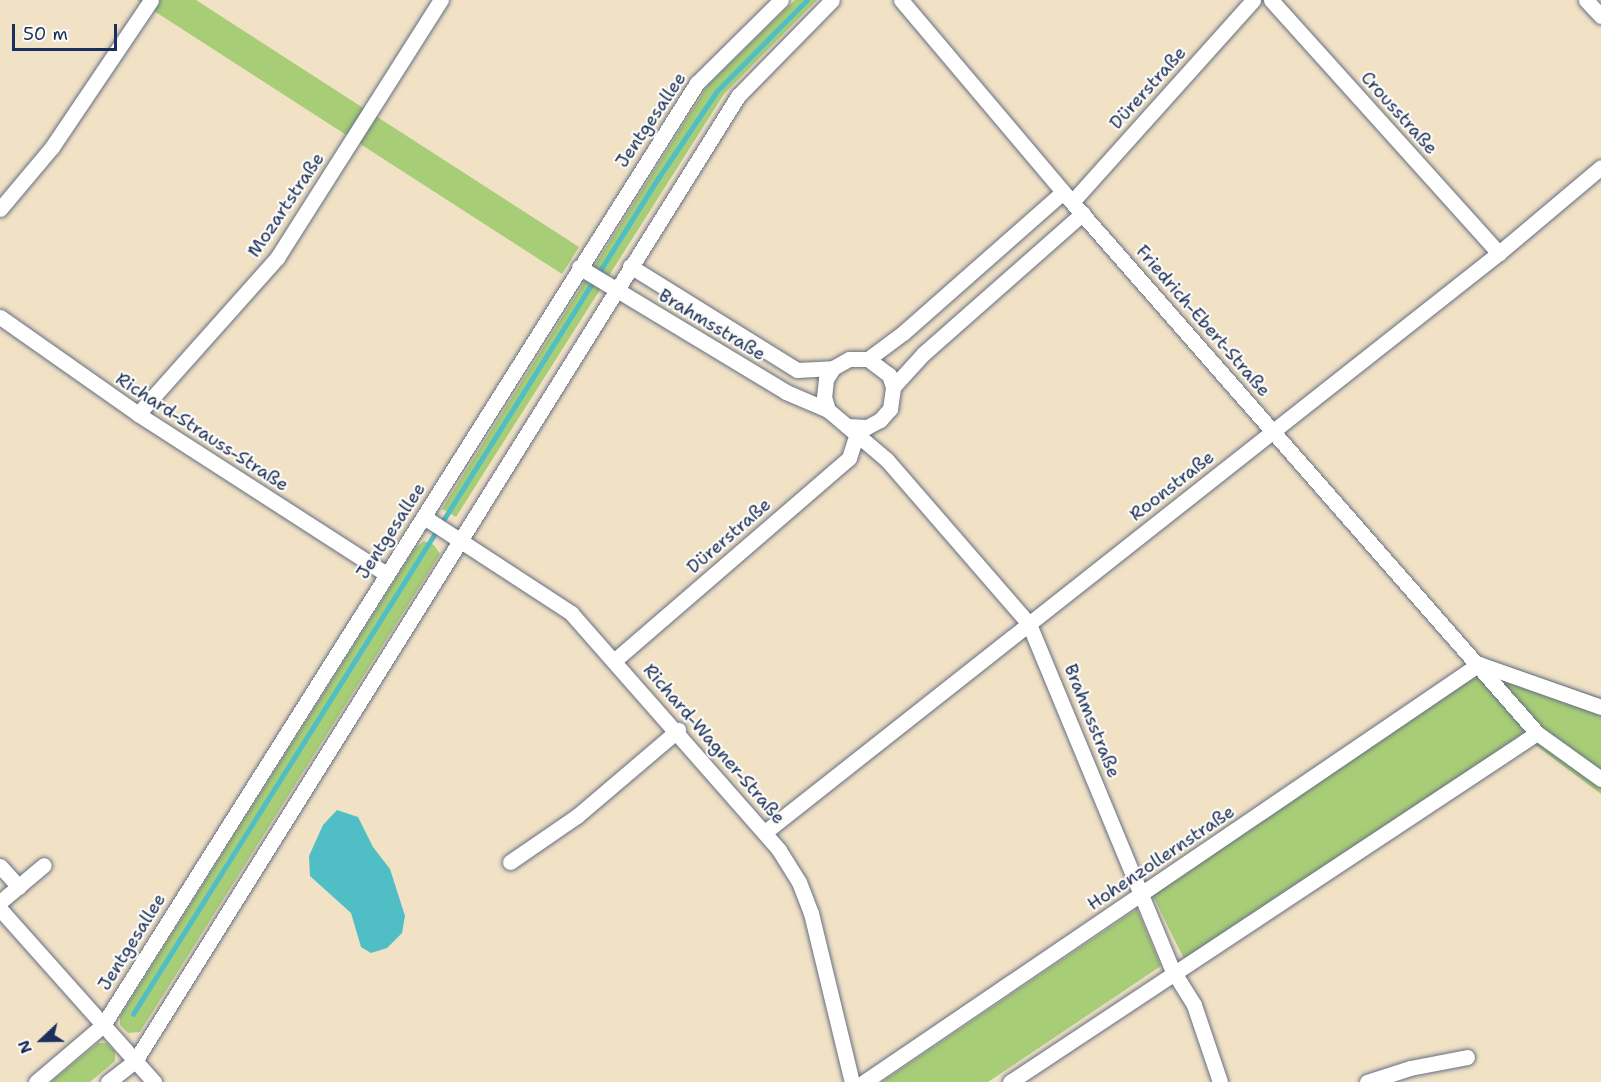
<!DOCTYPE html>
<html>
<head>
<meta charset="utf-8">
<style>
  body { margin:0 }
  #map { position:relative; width:1601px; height:1082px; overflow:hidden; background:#f1e2c5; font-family:"Shantell Sans",sans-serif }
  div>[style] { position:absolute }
  .green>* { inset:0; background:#a8cd77 }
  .water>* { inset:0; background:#50bec5 }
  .stream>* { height:4.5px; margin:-2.25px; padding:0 2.25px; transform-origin:2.25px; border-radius:2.25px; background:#50bec5 }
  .roads { filter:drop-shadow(0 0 2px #666e82) drop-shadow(0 0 2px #666e82) }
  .minor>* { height:15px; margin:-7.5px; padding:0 7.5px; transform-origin:7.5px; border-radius:7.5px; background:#fff }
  span { translate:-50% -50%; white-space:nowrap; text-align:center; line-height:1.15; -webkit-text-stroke:4.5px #fdfcf7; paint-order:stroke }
  .street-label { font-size:18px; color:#1b2f5e }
  .north { position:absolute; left:12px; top:1010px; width:60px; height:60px; -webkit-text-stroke:4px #fdfcf7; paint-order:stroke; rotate:248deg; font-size:16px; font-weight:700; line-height:24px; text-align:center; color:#1b2f5e }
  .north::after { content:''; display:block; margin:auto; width:21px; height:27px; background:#1b2f5e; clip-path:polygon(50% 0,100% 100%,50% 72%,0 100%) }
  .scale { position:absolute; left:12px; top:24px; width:105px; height:27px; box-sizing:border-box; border:3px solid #1b2f5e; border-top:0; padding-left:8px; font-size:18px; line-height:21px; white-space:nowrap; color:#1b2f5e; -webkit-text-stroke:4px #fdfcf7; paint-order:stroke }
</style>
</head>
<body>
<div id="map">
  <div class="green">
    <i style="clip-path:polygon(137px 0,196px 0,579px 247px,562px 274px)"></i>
    <i style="clip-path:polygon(795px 0,817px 0,724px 94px,456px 517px,442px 509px,708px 85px)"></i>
    <i style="clip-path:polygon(424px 541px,434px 545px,440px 554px,140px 1032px,128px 1033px,120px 1025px,120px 1016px,415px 548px)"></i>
    <i style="clip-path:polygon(1488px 659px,1601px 698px,1601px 794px,1530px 741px,1190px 971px,1152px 894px,1468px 681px)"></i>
    <i style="clip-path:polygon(1137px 909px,1161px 966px,988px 1082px,882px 1082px)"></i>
    <i style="clip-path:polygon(98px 1043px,106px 1043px,115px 1051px,115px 1061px,90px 1082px,51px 1082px)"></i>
  </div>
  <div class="water">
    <i style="clip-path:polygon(337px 810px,358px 817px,373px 847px,390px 869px,405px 916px,402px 933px,387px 948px,371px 953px,361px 947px,351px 913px,310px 876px,309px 856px,323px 825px)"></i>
  </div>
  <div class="stream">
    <i style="left:133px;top:1014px;width:985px;rotate:-57.86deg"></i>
    <i style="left:657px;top:180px;width:107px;rotate:-56deg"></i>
    <i style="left:717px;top:91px;width:128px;rotate:-45.3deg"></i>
  </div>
  <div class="roads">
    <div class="minor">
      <i style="left:901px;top:0;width:251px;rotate:49.8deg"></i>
      <i style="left:1063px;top:192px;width:719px;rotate:48.78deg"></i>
      <i style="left:1537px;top:733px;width:79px;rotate:35.7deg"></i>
      <i style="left:1271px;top:0;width:341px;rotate:48deg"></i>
      <i style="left:1586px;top:0;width:22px;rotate:47deg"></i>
      <i style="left:1072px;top:202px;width:271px;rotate:-48.1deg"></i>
      <i style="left:0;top:209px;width:81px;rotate:-50deg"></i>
      <i style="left:52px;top:147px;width:177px;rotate:-56deg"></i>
      <i style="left:630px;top:266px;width:197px;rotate:31.9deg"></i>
      <i style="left:797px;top:370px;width:36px;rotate:-3deg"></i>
      <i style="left:579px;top:267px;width:242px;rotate:31.1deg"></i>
      <i style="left:786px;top:392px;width:46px;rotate:23.2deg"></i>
      <i style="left:0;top:317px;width:169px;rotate:35.1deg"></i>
      <i style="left:138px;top:414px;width:295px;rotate:32.8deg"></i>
      <i style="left:868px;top:359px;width:44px;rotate:-36.6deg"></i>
      <i style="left:903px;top:333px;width:213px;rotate:-41.4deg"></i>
      <i style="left:893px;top:387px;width:45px;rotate:-47.7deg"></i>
      <i style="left:923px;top:354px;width:213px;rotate:-41.4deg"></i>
      <i style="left:138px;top:414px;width:209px;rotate:-48.3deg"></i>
      <i style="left:277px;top:258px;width:306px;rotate:-57.6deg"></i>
      <i style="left:847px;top:426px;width:20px;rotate:3deg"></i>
      <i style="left:867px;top:427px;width:15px;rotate:-28deg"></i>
      <i style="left:880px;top:420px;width:15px;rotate:-48deg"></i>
      <i style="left:890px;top:409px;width:22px;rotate:-82deg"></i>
      <i style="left:893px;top:387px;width:13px;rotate:-108deg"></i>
      <i style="left:889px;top:375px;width:26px;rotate:-143deg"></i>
      <i style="left:868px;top:359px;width:19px;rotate:180deg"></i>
      <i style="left:849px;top:359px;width:18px;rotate:151deg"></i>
      <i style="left:833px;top:368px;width:13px;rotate:122deg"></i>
      <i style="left:826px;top:379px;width:18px;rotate:96deg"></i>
      <i style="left:824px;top:397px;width:14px;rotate:73deg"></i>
      <i style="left:828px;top:410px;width:77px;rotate:40.3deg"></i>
      <i style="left:887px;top:460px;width:217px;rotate:49.1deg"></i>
      <i style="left:1029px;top:624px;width:376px;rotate:67.5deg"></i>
      <i style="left:1173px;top:971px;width:40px;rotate:58deg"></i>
      <i style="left:1194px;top:1005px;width:81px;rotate:71.3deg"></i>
      <i style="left:424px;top:517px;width:176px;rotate:33.1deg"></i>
      <i style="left:571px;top:613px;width:315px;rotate:48.7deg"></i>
      <i style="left:779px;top:850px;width:38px;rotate:58deg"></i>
      <i style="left:799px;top:882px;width:33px;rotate:69deg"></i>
      <i style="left:811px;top:913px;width:174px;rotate:76.4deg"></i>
      <i style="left:615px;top:660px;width:309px;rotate:-40.8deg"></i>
      <i style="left:849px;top:458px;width:26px;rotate:-72deg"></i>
      <i style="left:1482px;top:665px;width:126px;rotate:19.4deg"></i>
      <i style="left:765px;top:832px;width:935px;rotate:-38.27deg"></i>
      <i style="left:1499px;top:253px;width:133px;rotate:-40.1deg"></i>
      <i style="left:510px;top:862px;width:81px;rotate:-34.5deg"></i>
      <i style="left:577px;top:816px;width:133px;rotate:-40.4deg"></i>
      <i style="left:0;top:866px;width:28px;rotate:48deg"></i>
      <i style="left:0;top:902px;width:57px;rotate:-40.1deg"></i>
      <i style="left:0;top:909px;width:232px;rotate:48.3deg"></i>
      <i style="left:36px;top:1082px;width:88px;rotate:-40.4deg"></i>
      <i style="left:103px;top:1025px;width:1114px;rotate:-57.77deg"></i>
      <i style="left:697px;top:83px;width:118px;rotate:-44.7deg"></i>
      <i style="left:108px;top:1082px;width:34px;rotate:-38deg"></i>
      <i style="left:135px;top:1061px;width:1138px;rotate:-58deg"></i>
      <i style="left:738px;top:96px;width:134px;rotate:-45.6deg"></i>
      <i style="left:864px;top:1082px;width:744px;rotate:-34.2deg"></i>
      <i style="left:1010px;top:1082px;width:632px;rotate:-33.51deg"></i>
      <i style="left:1367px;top:1082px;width:45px;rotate:-18deg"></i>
      <i style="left:1410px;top:1068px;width:58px;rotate:-10.9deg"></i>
    </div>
  </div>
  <div class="street-label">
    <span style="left:1148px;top:88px;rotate:-48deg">Dürerstraße</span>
    <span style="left:1399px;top:113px;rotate:48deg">Crousstraße</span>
    <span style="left:651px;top:120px;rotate:-56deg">Jentgesallee</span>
    <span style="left:286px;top:205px;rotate:-56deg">Mozartstraße</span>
    <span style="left:1203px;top:321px;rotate:49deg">Friedrich-Ebert-Straße</span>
    <span style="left:712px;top:325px;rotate:31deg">Brahmsstraße</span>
    <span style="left:202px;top:432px;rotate:33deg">Richard-Strauss-Straße</span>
    <span style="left:1172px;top:486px;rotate:-38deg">Roonstraße</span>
    <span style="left:391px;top:531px;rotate:-57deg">Jentgesallee</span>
    <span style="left:729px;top:536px;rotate:-41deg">Dürerstraße</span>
    <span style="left:1092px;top:721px;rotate:68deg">Brahmsstraße</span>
    <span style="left:714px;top:744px;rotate:49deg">Richard-Wagner-Straße</span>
    <span style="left:1161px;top:858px;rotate:-34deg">Hohenzollernstraße</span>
    <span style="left:132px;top:942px;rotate:-58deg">Jentgesallee</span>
  </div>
  <div class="north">N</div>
  <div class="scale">50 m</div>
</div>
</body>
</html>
